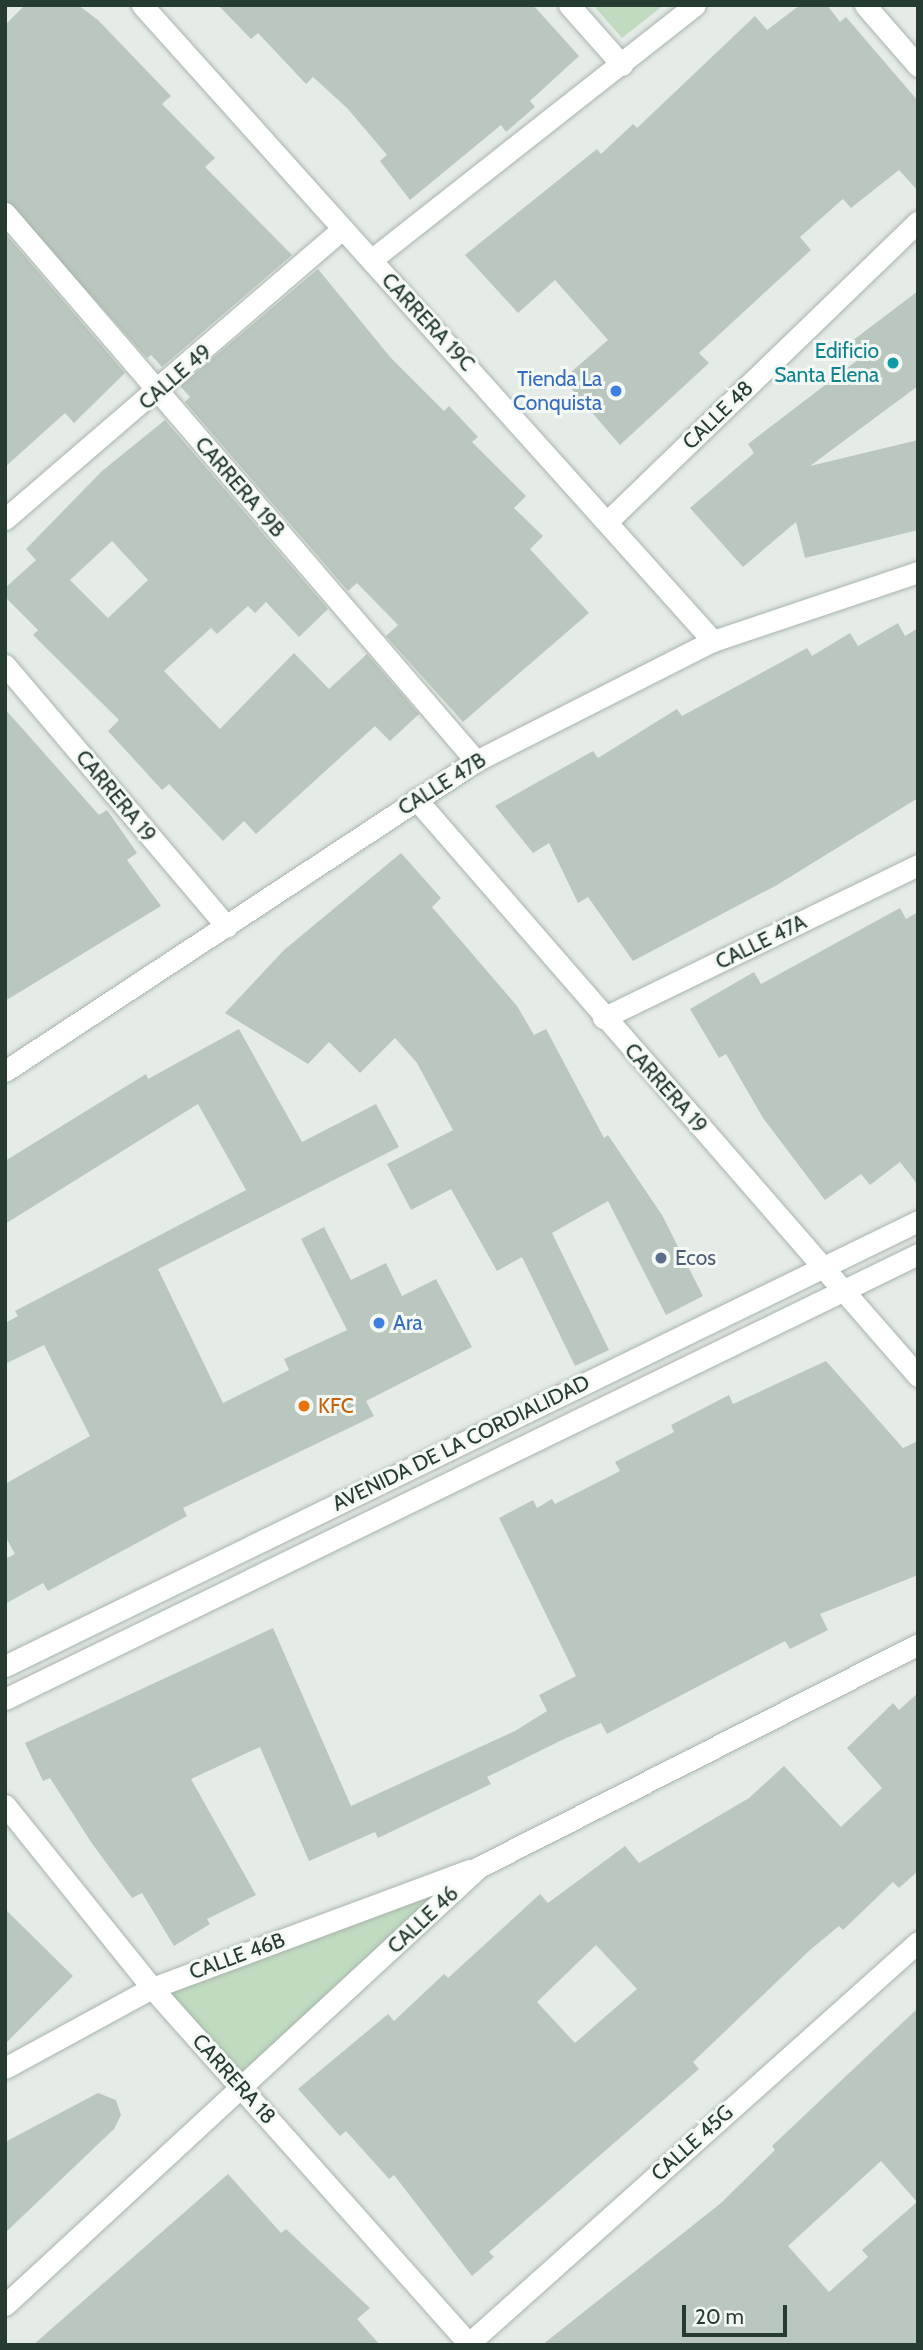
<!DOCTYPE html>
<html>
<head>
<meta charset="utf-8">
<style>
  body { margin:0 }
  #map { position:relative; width:923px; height:2350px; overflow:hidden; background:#e5ece7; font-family:Cabin,sans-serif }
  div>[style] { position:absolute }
  .green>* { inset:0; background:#c0dbc0 }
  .building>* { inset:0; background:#bac7bf }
  .roads { filter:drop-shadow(0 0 2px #a8b4ac) drop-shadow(0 0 2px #a8b4ac) }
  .minor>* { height:21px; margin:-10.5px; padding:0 10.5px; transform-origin:10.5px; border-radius:10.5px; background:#fff }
  .tertiary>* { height:21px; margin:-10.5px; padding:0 10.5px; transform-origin:10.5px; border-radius:10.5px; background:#fff }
  .secondary>* { height:21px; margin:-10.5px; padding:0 10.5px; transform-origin:10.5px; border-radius:10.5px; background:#fff }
  .dots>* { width:19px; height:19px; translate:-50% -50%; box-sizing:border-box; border:4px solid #f5f9f6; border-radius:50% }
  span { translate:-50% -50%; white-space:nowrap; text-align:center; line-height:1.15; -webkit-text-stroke:6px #f5f9f6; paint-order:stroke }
  .street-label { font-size:21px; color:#263c30 }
  .culture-label { font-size:21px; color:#0d838f }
  .right { translate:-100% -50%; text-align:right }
  .shop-label { font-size:21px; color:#366cbe }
  .left { translate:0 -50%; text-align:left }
  .service-label { font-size:21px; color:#4e5e75 }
  .food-label { font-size:21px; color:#c56008 }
  .frame { position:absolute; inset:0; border:7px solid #263c30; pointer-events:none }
  .scale { position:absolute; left:682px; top:2305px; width:105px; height:32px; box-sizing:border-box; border:4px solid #263c30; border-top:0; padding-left:9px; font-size:21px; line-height:24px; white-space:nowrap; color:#263c30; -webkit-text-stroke:5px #f5f9f6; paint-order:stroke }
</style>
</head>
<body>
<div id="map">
  <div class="green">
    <i style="clip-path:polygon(593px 5px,664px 5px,622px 38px)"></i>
    <i style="clip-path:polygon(458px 1882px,244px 2080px,163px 1992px)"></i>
  </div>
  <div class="building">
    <i style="clip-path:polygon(25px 5px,78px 5px,98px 20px,171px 96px,162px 104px,215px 158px,205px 167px,292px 255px,162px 367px,151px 355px,147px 358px,5px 200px,5px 25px)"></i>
    <i style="clip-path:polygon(218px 5px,533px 5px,579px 56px,530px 101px,535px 107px,506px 132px,501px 125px,410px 200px,380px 161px,387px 155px,347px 108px,313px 77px,306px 84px,258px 33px,251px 39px)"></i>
    <i style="clip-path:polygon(800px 5px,827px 5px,840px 22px,846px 17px,918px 101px,918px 191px,899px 170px,851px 208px,843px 199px,800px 237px,811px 250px,699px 353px,709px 363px,620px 445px,563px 379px,608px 340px,555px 280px,518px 313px,465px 255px,597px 149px,601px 154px,633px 124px,637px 128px,755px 16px,767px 30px)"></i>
    <i style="clip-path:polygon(5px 233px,125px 373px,74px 423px,65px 413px,5px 467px)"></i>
    <i style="clip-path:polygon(318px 269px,391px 358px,444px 411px,449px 406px,478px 437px,472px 442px,526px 496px,514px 508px,543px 536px,530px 549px,589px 613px,463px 722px,386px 636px,398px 625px,357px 583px,348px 591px,185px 402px,190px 397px,180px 386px)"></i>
    <i style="clip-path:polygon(918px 291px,918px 386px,810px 466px,918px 440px,918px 530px,805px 558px,796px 522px,743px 567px,690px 508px,754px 453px,748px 444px,863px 356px,852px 341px)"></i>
    <i style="clip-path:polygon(evenodd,165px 420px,328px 609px,299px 637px,266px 602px,255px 613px,248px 606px,217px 634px,211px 628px,164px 671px,220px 729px,294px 653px,329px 689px,367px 654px,419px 714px,390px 741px,375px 726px,256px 834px,244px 821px,223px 841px,169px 784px,162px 790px,108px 731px,119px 720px,33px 635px,38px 630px,5px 597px,5px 588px,36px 560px,26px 549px,102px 471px,165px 420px,112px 541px,148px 580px,108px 618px,70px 580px,112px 541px)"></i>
    <i style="clip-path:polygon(898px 623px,905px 636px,918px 628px,918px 798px,777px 885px,633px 961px,588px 897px,578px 903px,549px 843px,533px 853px,495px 806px,593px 751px,598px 758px,677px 709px,682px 716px,807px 648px,812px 656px,850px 633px,858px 646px)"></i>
    <i style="clip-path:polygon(5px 709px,99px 815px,107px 810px,137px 853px,127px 860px,161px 906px,5px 1001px)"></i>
    <i style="clip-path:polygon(401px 853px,441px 898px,432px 907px,517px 1006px,534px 1035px,546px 1029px,604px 1138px,608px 1135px,662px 1215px,703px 1296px,666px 1315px,608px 1201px,552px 1233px,609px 1350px,575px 1366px,522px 1257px,497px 1271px,451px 1189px,411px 1210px,387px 1164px,453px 1130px,417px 1063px,395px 1038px,360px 1073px,329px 1042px,308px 1064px,225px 1013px,284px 950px)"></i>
    <i style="clip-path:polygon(900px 908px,906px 919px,918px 912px,918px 1185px,900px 1162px,870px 1185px,861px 1174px,825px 1200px,763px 1118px,726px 1054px,719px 1058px,690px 1009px,754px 972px,761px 984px)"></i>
    <i style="clip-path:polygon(239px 1029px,302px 1142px,376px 1104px,399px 1147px,158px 1269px,223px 1403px,289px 1370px,284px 1359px,347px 1330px,301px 1239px,324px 1227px,351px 1280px,386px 1263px,402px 1296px,436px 1279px,472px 1347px,366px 1401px,374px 1416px,183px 1508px,187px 1516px,48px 1591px,43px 1583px,5px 1604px,5px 1559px,15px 1554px,5px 1536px,5px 1484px,90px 1436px,44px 1345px,5px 1364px,5px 1323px,18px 1316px,15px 1311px,246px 1190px,198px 1104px,5px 1224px,5px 1161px,146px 1074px,148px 1079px)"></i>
    <i style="clip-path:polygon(826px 1361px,903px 1448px,918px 1441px,918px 1575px,820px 1614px,828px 1630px,790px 1649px,785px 1641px,607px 1734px,601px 1723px,562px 1740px,487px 1777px,491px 1784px,378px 1838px,375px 1832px,309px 1861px,260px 1747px,191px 1779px,256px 1895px,207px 1919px,210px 1924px,174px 1946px,142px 1893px,132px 1898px,91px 1842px,50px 1778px,43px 1781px,25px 1743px,273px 1628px,351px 1806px,515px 1731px,547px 1711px,539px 1695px,576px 1676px,499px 1518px,533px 1500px,537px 1508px,552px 1499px,555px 1504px,620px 1471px,615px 1462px,674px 1432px,671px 1425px,729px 1395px,733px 1404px)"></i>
    <i style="clip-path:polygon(evenodd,918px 1693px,918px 1871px,899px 1888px,893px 1882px,843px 1930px,839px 1926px,810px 1950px,693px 2062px,699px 2069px,489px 2252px,494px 2257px,472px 2276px,394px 2175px,389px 2179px,346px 2131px,340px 2136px,298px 2089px,388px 2014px,394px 2021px,444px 1974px,448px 1978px,540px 1894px,548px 1903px,625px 1846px,639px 1863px,749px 1798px,784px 1766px,841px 1827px,882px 1788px,847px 1748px,893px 1703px,899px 1710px,918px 1693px,596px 1945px,637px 1989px,575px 2043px,537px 2002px,596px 1945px)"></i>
    <i style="clip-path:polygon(5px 1909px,73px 1976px,5px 2044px)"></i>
    <i style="clip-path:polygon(evenodd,918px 2008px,918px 2345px,542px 2345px,721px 2203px,775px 2150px,772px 2146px,918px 2008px,881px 2161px,917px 2202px,862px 2250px,868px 2257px,829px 2292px,788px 2246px,881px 2161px)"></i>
    <i style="clip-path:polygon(98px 2093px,116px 2100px,121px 2115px,114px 2129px,5px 2233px,5px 2142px)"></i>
    <i style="clip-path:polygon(228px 2174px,281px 2233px,286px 2229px,370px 2308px,357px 2319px,380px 2345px,33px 2345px)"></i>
  </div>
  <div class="roads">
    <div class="minor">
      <i style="left:142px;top:5px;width:855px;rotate:48.08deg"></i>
      <i style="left:569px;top:5px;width:80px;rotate:48.5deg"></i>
      <i style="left:865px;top:5px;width:81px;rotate:49deg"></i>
      <i style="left:5px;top:213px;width:723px;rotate:49.32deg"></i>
      <i style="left:371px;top:260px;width:412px;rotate:-38.2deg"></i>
      <i style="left:5px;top:519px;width:443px;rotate:-40.7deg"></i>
      <i style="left:610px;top:519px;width:428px;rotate:-44deg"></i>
      <i style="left:5px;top:665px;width:343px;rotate:49.7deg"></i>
      <i style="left:416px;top:799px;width:619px;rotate:49deg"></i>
      <i style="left:603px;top:1018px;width:350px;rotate:-25.9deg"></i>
      <i style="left:5px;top:1071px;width:564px;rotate:-33.35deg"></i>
      <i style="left:476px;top:761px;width:266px;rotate:-26.9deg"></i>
      <i style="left:713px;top:641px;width:216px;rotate:-18.6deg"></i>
      <i style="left:5px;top:2068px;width:167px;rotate:-28.6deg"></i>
      <i style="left:152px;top:1988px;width:339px;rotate:-20.4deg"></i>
      <i style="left:5px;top:2305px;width:645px;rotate:-42.74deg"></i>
      <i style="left:479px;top:1867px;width:492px;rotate:-26.9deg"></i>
      <i style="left:467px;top:2345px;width:605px;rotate:-41.78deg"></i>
    </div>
    <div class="tertiary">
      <i style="left:822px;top:1266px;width:146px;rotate:48.9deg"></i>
      <i style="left:5px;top:1805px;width:235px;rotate:51.2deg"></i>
      <i style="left:152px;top:1988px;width:478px;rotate:48.3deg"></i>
    </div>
    <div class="secondary">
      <i style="left:5px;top:1666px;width:1016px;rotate:-25.98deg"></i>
      <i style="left:5px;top:1699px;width:1016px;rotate:-25.98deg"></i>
    </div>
  </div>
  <div class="dots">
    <i style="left:893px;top:363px;background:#0f9aa8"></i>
    <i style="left:616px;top:391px;background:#3f7fe0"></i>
    <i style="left:661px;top:1258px;background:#5c6f8a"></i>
    <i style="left:379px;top:1323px;background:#3f7fe0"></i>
    <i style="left:304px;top:1406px;background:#e8710a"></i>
  </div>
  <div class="street-label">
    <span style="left:428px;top:322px;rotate:47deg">CARRERA 19C</span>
    <span style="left:175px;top:377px;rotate:-41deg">CALLE 49</span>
    <span style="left:718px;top:415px;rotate:-44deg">CALLE 48</span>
    <span style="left:240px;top:487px;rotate:49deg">CARRERA 19B</span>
    <span style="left:442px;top:784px;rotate:-32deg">CALLE 47B</span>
    <span style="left:116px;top:796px;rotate:50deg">CARRERA 19</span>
    <span style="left:761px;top:942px;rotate:-26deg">CALLE 47A</span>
    <span style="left:666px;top:1088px;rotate:48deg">CARRERA 19</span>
    <span style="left:461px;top:1443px;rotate:-26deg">AVENIDA DE LA CORDIALIDAD</span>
    <span style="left:423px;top:1920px;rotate:-43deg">CALLE 46</span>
    <span style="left:237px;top:1956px;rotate:-20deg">CALLE 46B</span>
    <span style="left:234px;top:2079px;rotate:48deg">CARRERA 18</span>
    <span style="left:692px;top:2143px;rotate:-42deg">CALLE 45G</span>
  </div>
  <div class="culture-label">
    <span class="right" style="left:879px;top:363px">Edificio<br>Santa Elena</span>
  </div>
  <div class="shop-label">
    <span class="right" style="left:602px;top:391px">Tienda La<br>Conquista</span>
    <span class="left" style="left:393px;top:1323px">Ara</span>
  </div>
  <div class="service-label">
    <span class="left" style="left:675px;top:1258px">Ecos</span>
  </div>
  <div class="food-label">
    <span class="left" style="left:318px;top:1406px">KFC</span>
  </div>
  <div class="frame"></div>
  <div class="scale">20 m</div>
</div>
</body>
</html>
